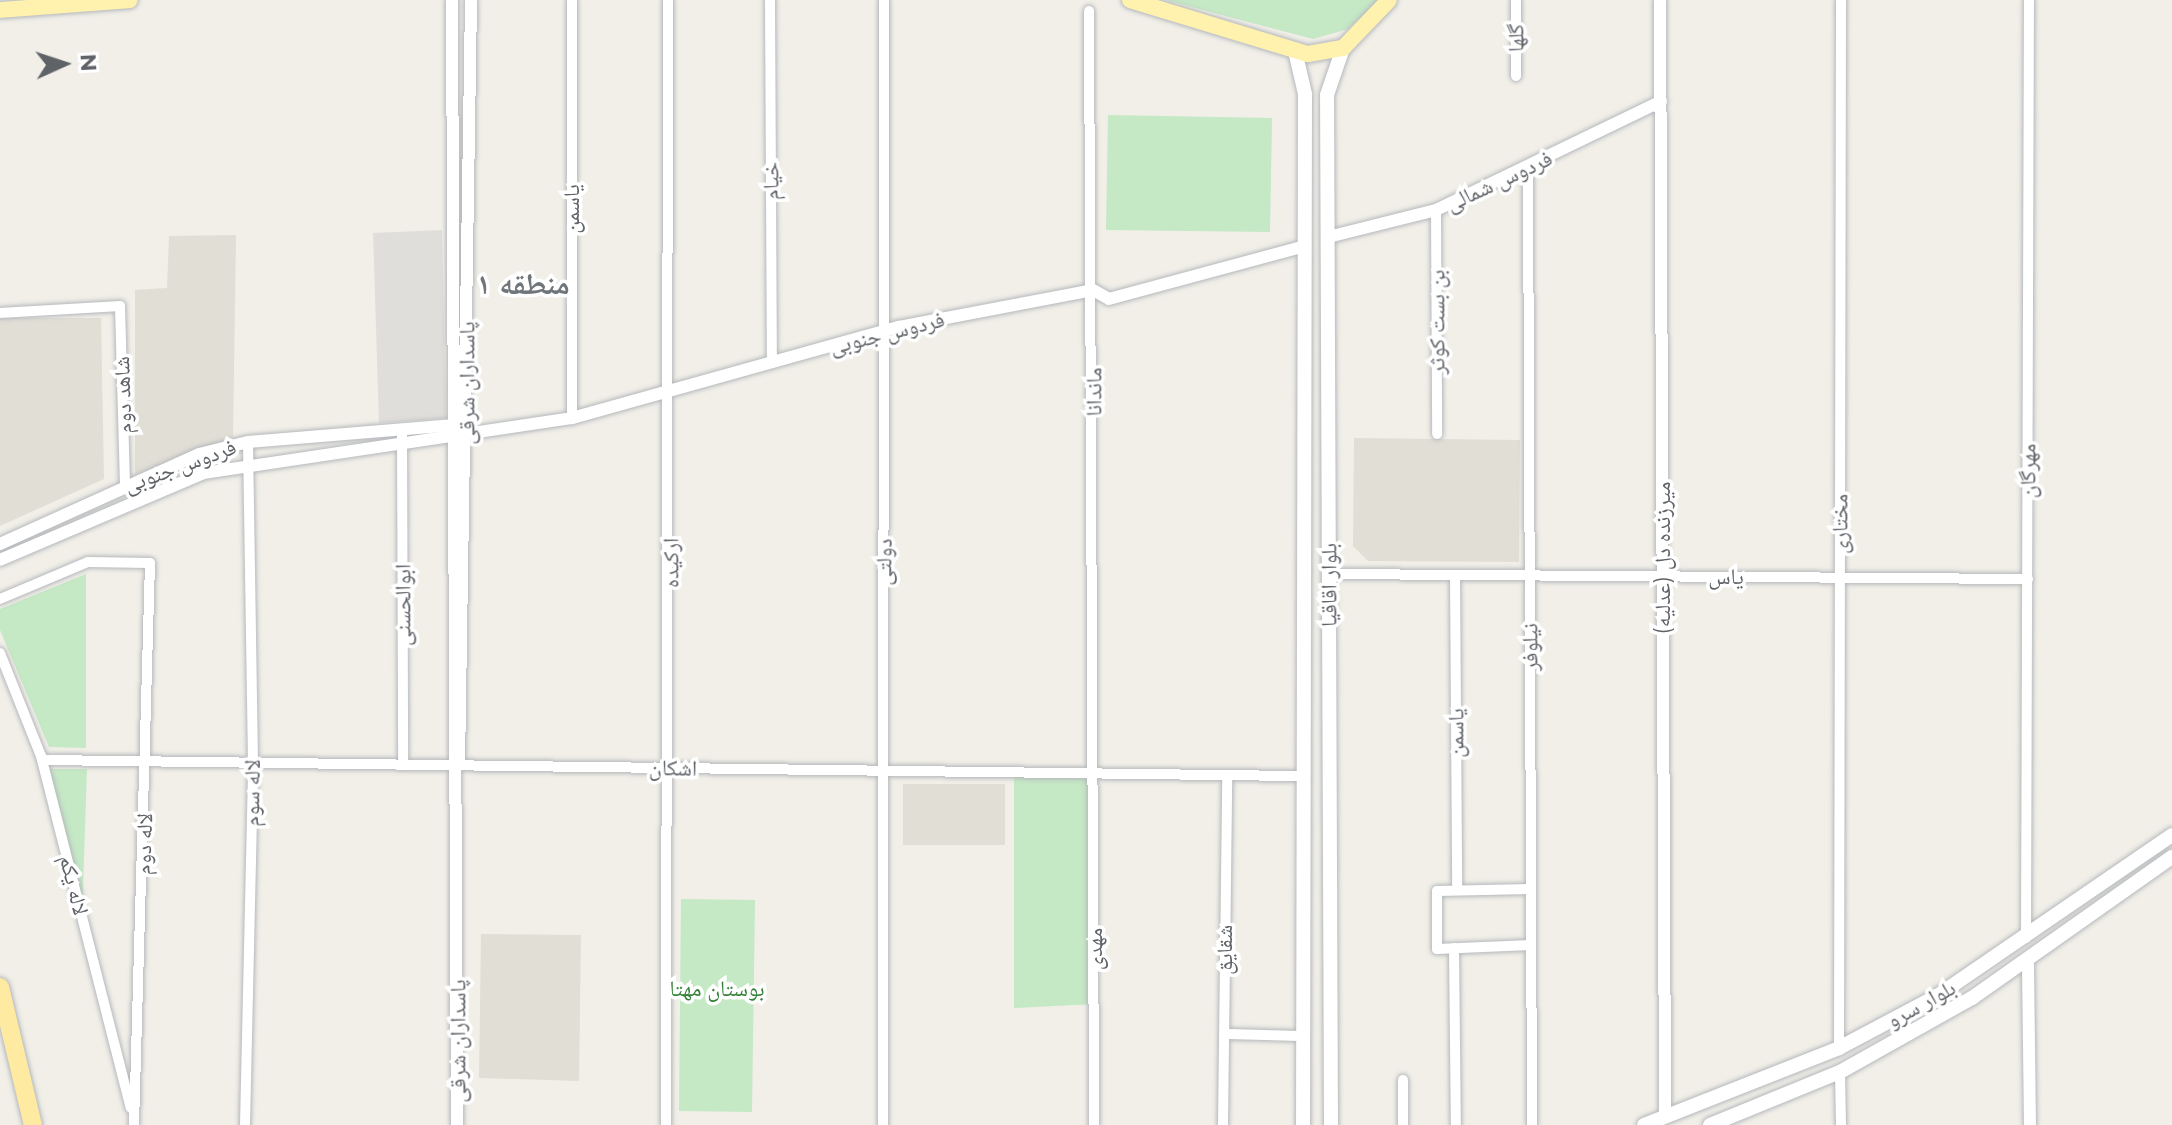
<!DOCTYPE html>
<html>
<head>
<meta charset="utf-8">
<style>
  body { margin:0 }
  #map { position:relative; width:2172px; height:1125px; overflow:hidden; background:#f1efe8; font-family:Montserrat,"Noto Naskh Arabic",sans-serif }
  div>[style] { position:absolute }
  .industrial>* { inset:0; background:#e0deda }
  .education>* { inset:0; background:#e1ded6 }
  .green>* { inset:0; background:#c5e8c5 }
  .roads { filter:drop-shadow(0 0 2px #b5b8bc) drop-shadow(0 0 2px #b5b8bc) }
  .minor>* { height:10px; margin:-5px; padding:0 5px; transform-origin:5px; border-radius:5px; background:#fff }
  .tertiary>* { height:12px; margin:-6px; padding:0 6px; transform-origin:6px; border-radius:6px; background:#fff }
  .secondary>* { height:14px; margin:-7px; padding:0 7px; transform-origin:7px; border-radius:7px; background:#fff }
  .primary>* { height:16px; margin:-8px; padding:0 8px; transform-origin:8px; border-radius:8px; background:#fff2af }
  .trunk>* { height:18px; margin:-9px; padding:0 9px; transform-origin:9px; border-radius:9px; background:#feeaa1 }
  span { translate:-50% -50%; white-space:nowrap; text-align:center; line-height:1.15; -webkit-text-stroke:7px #fff; paint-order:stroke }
  .street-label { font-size:22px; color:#5f6368 }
  .park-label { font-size:22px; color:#348238 }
  .district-label { font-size:30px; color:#70757a; font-weight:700 }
  .north { position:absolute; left:24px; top:24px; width:80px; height:80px; -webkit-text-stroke:6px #fff; paint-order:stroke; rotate:87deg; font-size:22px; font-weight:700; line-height:32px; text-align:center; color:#5f6368 }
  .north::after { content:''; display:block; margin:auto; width:28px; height:36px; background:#5f6368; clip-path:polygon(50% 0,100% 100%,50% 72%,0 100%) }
</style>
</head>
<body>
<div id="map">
  <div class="industrial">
    <i style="clip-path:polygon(442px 230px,446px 418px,379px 423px,373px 233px)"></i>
  </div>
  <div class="education">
    <i style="clip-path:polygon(236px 235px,233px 438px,135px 475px,135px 290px,167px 288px,169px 236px)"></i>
    <i style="clip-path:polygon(0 318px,101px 318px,104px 479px,0 526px)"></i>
    <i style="clip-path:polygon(1354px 438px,1520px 440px,1519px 562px,1368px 561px,1353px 546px)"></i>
    <i style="clip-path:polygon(903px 784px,1005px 784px,1005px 845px,903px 845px)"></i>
    <i style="clip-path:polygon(481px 934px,581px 935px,579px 1081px,479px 1078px)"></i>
  </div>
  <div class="green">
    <i style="clip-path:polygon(1165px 0,1378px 0,1348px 29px,1313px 39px)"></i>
    <i style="clip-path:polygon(1108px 115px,1272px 118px,1270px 232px,1106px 230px)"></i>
    <i style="clip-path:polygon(86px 574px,86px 748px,49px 747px,0 630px,0 609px)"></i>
    <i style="clip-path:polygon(47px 769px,87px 769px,82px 917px)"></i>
    <i style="clip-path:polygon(1014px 772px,1096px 773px,1095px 1004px,1014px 1008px)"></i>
    <i style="clip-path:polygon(681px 899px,755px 900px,752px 1112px,679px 1111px)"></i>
  </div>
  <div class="roads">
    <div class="minor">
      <i style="left:770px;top:0;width:363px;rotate:89.7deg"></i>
      <i style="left:1516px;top:0;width:76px;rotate:90deg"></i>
      <i style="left:1089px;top:11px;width:1114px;rotate:89.74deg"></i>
      <i style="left:1528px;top:170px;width:955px;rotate:89.76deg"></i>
      <i style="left:1436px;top:210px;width:224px;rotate:89.7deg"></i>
      <i style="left:0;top:313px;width:120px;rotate:-3.3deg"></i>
      <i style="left:120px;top:306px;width:178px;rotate:88.4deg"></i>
      <i style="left:572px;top:418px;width:418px;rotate:-90deg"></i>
      <i style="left:402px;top:429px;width:335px;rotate:89.8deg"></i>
      <i style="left:1329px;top:574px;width:699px;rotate:0.41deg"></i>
      <i style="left:1455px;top:575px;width:315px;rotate:89.6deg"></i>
      <i style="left:0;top:599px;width:95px;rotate:-22.8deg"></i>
      <i style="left:88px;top:562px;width:62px;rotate:0.9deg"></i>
      <i style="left:150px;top:563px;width:562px;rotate:91.63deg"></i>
      <i style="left:0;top:653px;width:111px;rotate:68.3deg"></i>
      <i style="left:41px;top:756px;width:363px;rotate:75.7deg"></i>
      <i style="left:42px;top:760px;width:1262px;rotate:0.73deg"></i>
      <i style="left:1531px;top:889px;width:94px;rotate:178.8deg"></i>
      <i style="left:1437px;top:891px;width:58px;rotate:90deg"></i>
      <i style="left:1437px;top:949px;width:94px;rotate:-2.4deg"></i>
      <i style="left:2026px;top:938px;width:938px;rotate:-89.82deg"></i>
      <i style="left:1454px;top:948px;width:177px;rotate:89.4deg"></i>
      <i style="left:1225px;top:1034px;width:78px;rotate:1.5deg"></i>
      <i style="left:1839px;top:1048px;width:1048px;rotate:-89.89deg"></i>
      <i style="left:1840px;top:1072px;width:53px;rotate:88.9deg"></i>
      <i style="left:1403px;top:1080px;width:45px;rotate:90deg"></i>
      <i style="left:245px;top:1125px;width:363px;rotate:-88.7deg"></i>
      <i style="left:253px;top:762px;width:320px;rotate:-90.9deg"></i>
      <i style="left:666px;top:1125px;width:1125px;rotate:-89.9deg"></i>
      <i style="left:883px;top:1125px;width:1125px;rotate:-89.95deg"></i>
      <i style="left:1223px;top:1125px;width:350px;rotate:-89.3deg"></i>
    </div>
    <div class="tertiary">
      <i style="left:452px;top:0;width:1125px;rotate:89.75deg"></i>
      <i style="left:1660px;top:0;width:1116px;rotate:89.74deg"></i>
      <i style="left:1328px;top:237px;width:111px;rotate:-14deg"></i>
      <i style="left:1436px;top:210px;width:250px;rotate:-25.8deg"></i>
      <i style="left:0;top:544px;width:218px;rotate:-24.3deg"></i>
      <i style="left:199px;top:454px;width:50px;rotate:-13.8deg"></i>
      <i style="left:248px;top:442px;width:210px;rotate:-4.7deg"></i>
      <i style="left:0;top:560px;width:222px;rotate:-23.1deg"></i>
      <i style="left:204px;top:473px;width:372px;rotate:-8.5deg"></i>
      <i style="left:572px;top:418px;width:339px;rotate:-15.6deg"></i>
      <i style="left:899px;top:327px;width:197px;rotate:-10.8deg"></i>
      <i style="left:1093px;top:290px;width:18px;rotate:29deg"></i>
      <i style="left:1109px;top:299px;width:203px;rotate:-15.1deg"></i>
      <i style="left:459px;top:765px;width:765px;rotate:-89.1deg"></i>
      <i style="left:2028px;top:964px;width:161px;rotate:89.3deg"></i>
    </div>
    <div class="secondary">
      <i style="left:1295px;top:51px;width:44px;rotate:76.9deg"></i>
      <i style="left:1305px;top:94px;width:1031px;rotate:90.11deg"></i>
      <i style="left:1331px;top:1125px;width:1030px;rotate:-90.22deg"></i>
      <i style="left:1327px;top:95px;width:50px;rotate:-71.2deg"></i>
      <i style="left:1644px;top:1125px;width:210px;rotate:-21.5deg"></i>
      <i style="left:1839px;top:1048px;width:111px;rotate:-28deg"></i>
      <i style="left:1937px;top:996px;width:285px;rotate:-34.4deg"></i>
      <i style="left:1710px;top:1125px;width:140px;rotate:-22.2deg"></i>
      <i style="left:1840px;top:1072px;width:151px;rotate:-29.3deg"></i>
      <i style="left:1972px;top:998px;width:245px;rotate:-35.2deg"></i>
    </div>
    <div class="primary">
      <i style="left:1130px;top:0;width:186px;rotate:16.9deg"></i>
      <i style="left:1308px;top:54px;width:36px;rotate:-10deg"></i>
      <i style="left:1343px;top:48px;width:66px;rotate:-46.2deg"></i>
      <i style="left:0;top:10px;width:130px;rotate:-4.4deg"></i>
    </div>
    <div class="trunk">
      <i style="left:0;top:987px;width:142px;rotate:76.6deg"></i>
    </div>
  </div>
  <div class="street-label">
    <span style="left:1516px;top:38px;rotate:-90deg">گلها</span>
    <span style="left:771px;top:181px;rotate:-90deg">خیام</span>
    <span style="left:1499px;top:181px;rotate:-25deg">فردوس شمالی</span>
    <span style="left:572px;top:209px;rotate:-90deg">یاسمن</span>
    <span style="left:1437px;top:322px;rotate:-90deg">بن بست کوثر</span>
    <span style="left:887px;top:333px;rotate:-14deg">فردوس جنوبی</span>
    <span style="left:467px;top:383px;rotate:-90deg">پاسداران شرقی</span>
    <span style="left:1094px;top:392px;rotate:-90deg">ماندانا</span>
    <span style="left:123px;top:395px;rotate:-92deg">شاهد دوم</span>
    <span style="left:180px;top:466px;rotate:-20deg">فردوس جنوبی</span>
    <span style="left:2028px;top:471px;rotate:-90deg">مهرگان</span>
    <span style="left:1840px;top:524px;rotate:-90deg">مختاری</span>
    <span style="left:1663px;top:558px;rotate:-90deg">میرزنده دل (عدلیه)</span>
    <span style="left:884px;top:562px;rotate:-89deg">دولتی</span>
    <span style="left:671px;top:563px;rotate:-90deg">ارکیده</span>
    <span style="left:1726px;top:577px">یاس</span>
    <span style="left:1329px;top:585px;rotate:-90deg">بلوار اقاقیا</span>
    <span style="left:403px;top:605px;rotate:-90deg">ابوالحسنی</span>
    <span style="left:1530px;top:647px;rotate:-90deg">نیلوفر</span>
    <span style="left:1456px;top:733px;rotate:-90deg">یاسمن</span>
    <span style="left:673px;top:768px;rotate:1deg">اشکان</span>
    <span style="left:252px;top:793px;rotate:-89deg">لاله سوم</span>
    <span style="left:144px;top:844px;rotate:-88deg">لاله دوم</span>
    <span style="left:74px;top:885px;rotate:76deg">لاله یکم</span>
    <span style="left:1095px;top:949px;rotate:-90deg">مهدی</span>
    <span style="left:1225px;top:950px;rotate:-90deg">شقایق</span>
    <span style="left:1921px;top:1004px;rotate:-29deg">بلوار سرو</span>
    <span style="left:458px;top:1041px;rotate:-90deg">پاسداران شرقی</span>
  </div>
  <div class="park-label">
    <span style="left:717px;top:989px">بوستان مهتا</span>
  </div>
  <div class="district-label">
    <span style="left:523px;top:284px">منطقه ۱</span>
  </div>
  <div class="north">N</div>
</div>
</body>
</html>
